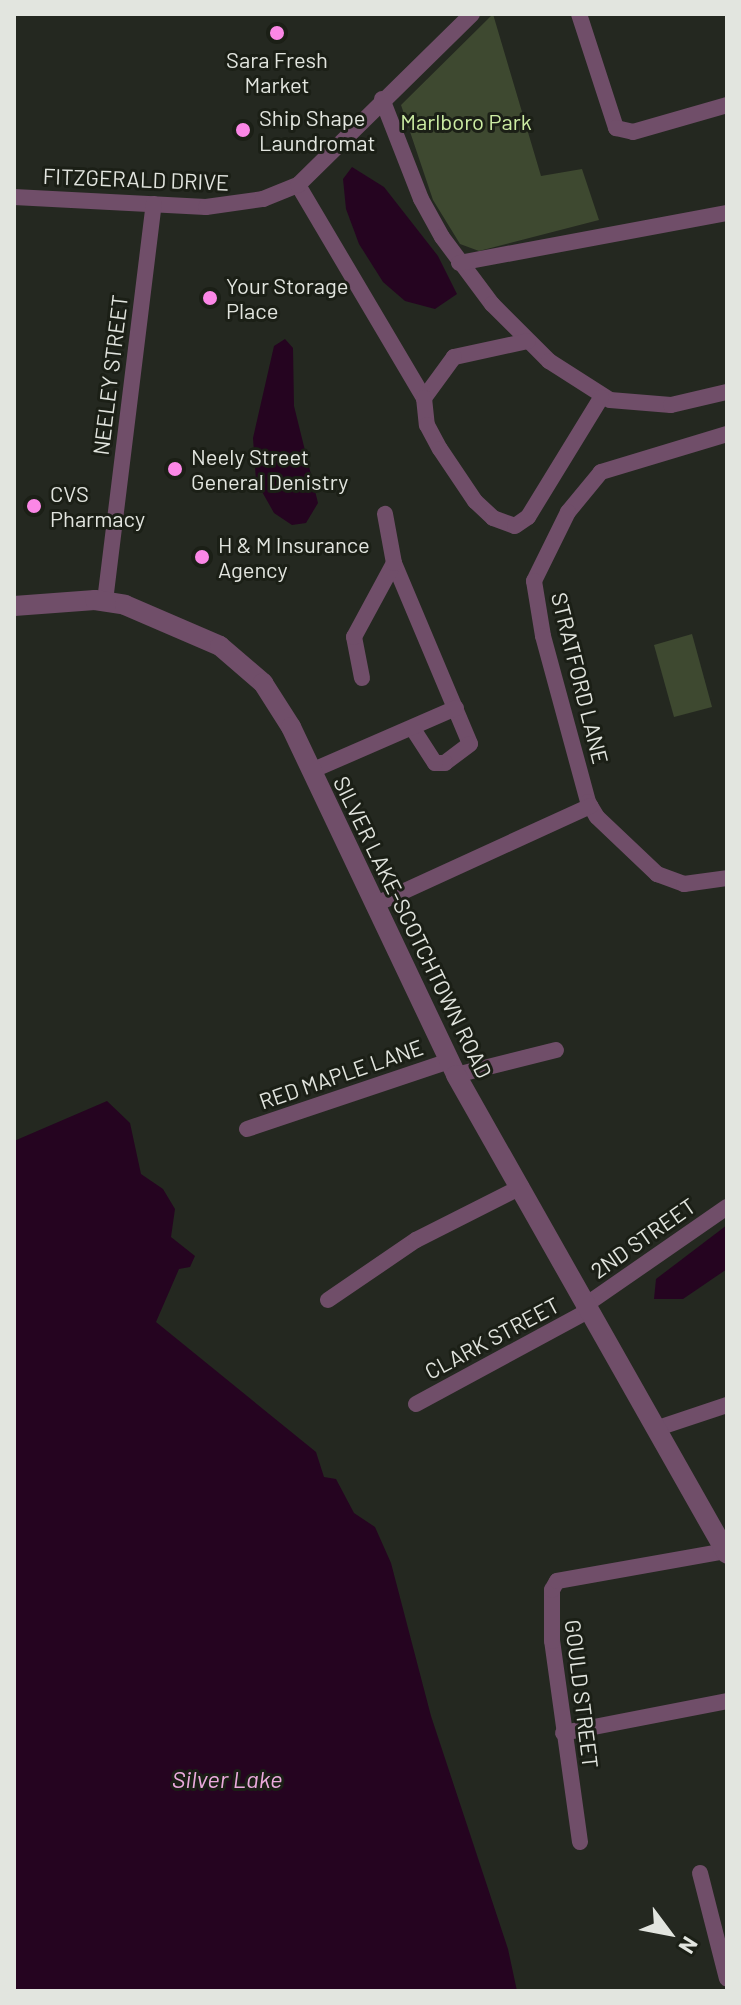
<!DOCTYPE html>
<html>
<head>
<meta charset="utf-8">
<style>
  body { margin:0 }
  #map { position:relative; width:741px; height:2005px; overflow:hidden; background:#242820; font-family:Barlow,sans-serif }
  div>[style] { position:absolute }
  .green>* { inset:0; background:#3e4930 }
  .water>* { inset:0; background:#250420 }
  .minor>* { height:16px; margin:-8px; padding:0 8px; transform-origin:8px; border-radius:8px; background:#704e69 }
  .tertiary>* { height:20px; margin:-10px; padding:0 10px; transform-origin:10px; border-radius:10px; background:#704e69 }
  .dots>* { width:22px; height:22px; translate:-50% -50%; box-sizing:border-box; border:4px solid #1b1f16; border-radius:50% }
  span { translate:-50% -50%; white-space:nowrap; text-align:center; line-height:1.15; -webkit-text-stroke:6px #1b1f16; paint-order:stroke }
  .poi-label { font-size:22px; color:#e2e5df }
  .left { translate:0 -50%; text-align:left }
  .park-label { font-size:22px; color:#cceca3 }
  .street-label { font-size:22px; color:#e2e5df }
  .water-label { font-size:24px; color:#ebaadd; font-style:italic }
  .frame { position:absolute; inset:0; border:16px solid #e2e5df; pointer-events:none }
  .north { position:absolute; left:629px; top:1893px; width:80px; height:80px; -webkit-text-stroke:6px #1b1f16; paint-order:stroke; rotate:122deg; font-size:22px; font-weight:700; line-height:32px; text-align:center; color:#e2e5df }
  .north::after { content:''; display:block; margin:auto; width:28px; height:36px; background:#e2e5df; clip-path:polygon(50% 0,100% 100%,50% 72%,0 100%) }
</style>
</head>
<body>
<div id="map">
  <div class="green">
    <i style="clip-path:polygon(493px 14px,541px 176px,582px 169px,599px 220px,479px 251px,460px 244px,433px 200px,401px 105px)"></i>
    <i style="clip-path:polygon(692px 634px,712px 707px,674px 717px,654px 645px)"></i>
  </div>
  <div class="water">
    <i style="clip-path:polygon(352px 167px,384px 187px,438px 256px,457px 294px,435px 309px,405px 301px,383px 282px,359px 244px,346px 209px,343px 179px)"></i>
    <i style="clip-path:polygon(285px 339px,293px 348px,294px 406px,318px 503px,306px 523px,292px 525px,274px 513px,256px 481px,253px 438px,274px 346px)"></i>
    <i style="clip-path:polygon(107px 1101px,130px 1123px,141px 1174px,163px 1189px,175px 1209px,171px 1237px,195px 1256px,190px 1267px,179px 1269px,156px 1322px,316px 1452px,324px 1477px,336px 1479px,354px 1513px,375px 1527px,391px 1563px,431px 1716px,508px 1949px,517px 1991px,14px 1991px,14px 1141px)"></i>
    <i style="clip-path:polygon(727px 1225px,727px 1269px,683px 1299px,654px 1299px,656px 1279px)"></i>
  </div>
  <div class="minor">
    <i style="left:579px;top:14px;width:120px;rotate:72deg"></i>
    <i style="left:616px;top:128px;width:17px;rotate:13deg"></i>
    <i style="left:633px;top:132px;width:98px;rotate:-16deg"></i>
    <i style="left:382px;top:99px;width:107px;rotate:68.7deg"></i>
    <i style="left:421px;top:199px;width:43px;rotate:61.1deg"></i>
    <i style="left:442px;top:237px;width:84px;rotate:53.3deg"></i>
    <i style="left:492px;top:304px;width:81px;rotate:45deg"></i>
    <i style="left:549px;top:361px;width:72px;rotate:32.6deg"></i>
    <i style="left:610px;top:400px;width:61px;rotate:4.7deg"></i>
    <i style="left:671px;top:405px;width:57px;rotate:-13.1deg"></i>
    <i style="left:298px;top:185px;width:247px;rotate:59.4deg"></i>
    <i style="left:14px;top:197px;width:192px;rotate:3deg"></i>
    <i style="left:206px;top:207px;width:58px;rotate:-8deg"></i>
    <i style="left:263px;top:199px;width:38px;rotate:-22deg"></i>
    <i style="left:298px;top:185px;width:244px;rotate:-44.5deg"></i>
    <i style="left:459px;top:263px;width:273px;rotate:-10.6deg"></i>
    <i style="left:528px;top:341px;width:76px;rotate:167.8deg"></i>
    <i style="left:454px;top:357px;width:51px;rotate:126.2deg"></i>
    <i style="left:424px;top:398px;width:27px;rotate:84deg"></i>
    <i style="left:427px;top:425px;width:27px;rotate:62deg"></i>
    <i style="left:440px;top:449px;width:63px;rotate:56.1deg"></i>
    <i style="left:475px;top:501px;width:25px;rotate:43deg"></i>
    <i style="left:493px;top:518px;width:23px;rotate:20deg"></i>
    <i style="left:515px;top:526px;width:16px;rotate:-35deg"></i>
    <i style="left:528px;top:517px;width:140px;rotate:-58.5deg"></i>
    <i style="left:727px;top:434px;width:132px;rotate:163.2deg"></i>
    <i style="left:601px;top:472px;width:52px;rotate:129.5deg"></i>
    <i style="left:568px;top:512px;width:77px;rotate:116.2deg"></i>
    <i style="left:534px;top:581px;width:56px;rotate:80.7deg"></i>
    <i style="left:543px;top:636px;width:172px;rotate:74.8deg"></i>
    <i style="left:588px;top:802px;width:17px;rotate:59deg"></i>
    <i style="left:597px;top:817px;width:83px;rotate:43.5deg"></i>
    <i style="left:657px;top:874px;width:29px;rotate:20deg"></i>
    <i style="left:684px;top:884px;width:43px;rotate:-7.9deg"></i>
    <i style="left:394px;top:563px;width:196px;rotate:67.2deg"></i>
    <i style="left:470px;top:744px;width:31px;rotate:143deg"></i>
    <i style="left:445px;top:763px;width:10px;rotate:180deg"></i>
    <i style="left:435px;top:763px;width:40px;rotate:-122.9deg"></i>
    <i style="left:105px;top:601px;width:400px;rotate:-83deg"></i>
    <i style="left:362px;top:678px;width:42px;rotate:-101deg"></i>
    <i style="left:354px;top:637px;width:84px;rotate:-61.6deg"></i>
    <i style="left:394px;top:563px;width:50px;rotate:-100.4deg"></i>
    <i style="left:311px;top:771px;width:158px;rotate:-23.5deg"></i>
    <i style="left:374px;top:905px;width:238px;rotate:-24.6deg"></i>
    <i style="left:456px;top:1075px;width:103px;rotate:-14deg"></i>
    <i style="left:247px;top:1129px;width:213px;rotate:-18.6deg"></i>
    <i style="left:328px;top:1300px;width:107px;rotate:-34.3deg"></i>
    <i style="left:416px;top:1240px;width:118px;rotate:-26.8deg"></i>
    <i style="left:584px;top:1306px;width:174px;rotate:-34.7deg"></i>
    <i style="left:416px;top:1404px;width:196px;rotate:-28.4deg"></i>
    <i style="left:658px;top:1428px;width:73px;rotate:-18.4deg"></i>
    <i style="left:563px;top:1733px;width:167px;rotate:-11deg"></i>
    <i style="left:580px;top:1842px;width:203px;rotate:-97.9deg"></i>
    <i style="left:552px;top:1641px;width:51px;rotate:-90deg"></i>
    <i style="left:552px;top:1590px;width:10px;rotate:-61deg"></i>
    <i style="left:557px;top:1581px;width:172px;rotate:-10.1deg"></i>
    <i style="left:700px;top:1873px;width:109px;rotate:75.7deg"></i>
  </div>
  <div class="tertiary">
    <i style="left:14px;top:606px;width:81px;rotate:-4.2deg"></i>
    <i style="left:95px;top:600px;width:30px;rotate:9deg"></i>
    <i style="left:125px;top:605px;width:103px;rotate:23.3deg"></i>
    <i style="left:220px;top:646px;width:57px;rotate:40.7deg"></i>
    <i style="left:263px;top:683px;width:52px;rotate:57.5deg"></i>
    <i style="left:291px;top:727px;width:385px;rotate:64.6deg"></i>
    <i style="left:456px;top:1075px;width:550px;rotate:60.5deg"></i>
  </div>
  <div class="dots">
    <i style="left:277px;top:33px;background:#fb87e6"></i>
    <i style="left:243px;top:130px;background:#fb87e6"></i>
    <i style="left:210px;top:298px;background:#fb87e6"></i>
    <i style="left:175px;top:469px;background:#fb87e6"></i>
    <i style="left:34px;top:506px;background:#fb87e6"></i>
    <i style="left:202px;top:557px;background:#fb87e6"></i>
  </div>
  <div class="poi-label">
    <span style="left:277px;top:72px">Sara Fresh<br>Market</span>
    <span class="left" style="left:259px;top:130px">Ship Shape<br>Laundromat</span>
    <span class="left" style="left:226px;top:298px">Your Storage<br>Place</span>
    <span class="left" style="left:191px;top:469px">Neely Street<br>General Denistry</span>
    <span class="left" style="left:50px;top:506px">CVS<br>Pharmacy</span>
    <span class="left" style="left:218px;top:557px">H &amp; M Insurance<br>Agency</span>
  </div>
  <div class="park-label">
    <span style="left:466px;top:122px">Marlboro Park</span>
  </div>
  <div class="street-label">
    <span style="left:136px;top:179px;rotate:2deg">FITZGERALD DRIVE</span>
    <span style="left:110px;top:375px;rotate:-83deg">NEELEY STREET</span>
    <span style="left:580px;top:678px;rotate:76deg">STRATFORD LANE</span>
    <span style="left:413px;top:927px;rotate:64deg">SILVER LAKE-SCOTCHTOWN ROAD</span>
    <span style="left:341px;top:1074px;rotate:-19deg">RED MAPLE LANE</span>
    <span style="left:643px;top:1238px;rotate:-35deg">2ND STREET</span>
    <span style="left:492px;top:1338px;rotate:-28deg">CLARK STREET</span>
    <span style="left:582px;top:1694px;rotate:83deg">GOULD STREET</span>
  </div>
  <div class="water-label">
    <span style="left:227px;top:1779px">Silver Lake</span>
  </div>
  <div class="frame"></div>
  <div class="north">N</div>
</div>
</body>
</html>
